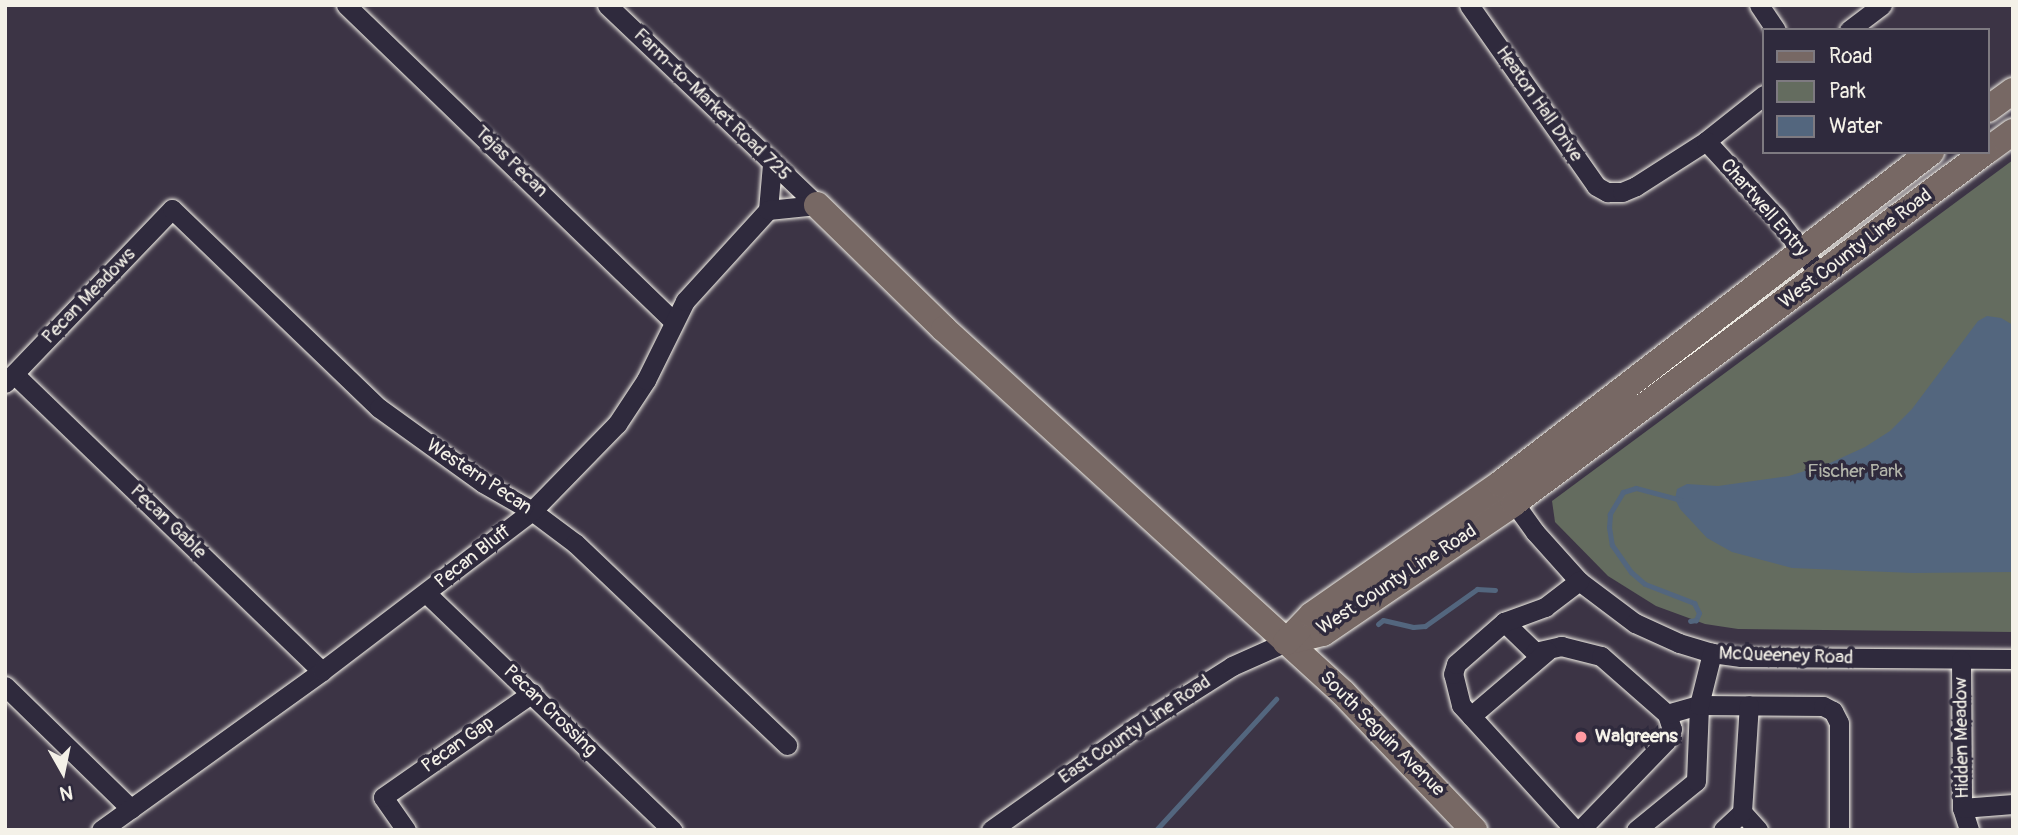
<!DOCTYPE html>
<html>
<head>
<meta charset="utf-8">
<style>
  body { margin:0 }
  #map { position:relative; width:2018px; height:835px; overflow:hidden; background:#3c3445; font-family:Pangolin,sans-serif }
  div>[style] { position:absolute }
  .green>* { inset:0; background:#646c5f }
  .water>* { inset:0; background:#53667e }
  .stream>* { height:5px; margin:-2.5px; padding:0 2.5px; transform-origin:2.5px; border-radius:2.5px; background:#53667e }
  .roads { filter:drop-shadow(0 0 2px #f4f1e8) drop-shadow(0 0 2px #f4f1e8) }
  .minor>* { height:19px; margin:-9.5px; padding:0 9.5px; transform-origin:9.5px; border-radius:9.5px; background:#2f2a3d }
  .major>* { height:26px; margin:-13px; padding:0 13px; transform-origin:13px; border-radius:13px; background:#776864 }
  .dots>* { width:19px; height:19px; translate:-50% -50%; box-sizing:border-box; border:4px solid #2f2a3d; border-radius:50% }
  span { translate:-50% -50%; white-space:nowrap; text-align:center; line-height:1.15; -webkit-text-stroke:7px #2f2a3d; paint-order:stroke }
  .street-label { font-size:19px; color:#f4f1e8 }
  .park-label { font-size:19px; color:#b3b5aa }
  .poi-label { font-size:19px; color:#f4f1e8; font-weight:700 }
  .left { translate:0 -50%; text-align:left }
  .frame { position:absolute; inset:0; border:7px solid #f4f1e8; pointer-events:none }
  .legend { position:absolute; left:1762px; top:28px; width:228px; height:126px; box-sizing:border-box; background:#2f2a3d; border:2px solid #7e7a81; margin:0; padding:9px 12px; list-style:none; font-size:21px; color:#f4f1e8 }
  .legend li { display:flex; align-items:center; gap:14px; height:35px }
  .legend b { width:35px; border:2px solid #7e7a81 }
  .north { position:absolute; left:28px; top:737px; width:70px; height:70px; -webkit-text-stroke:5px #2f2a3d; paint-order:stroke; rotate:171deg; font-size:19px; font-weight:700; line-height:28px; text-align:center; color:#f4f1e8 }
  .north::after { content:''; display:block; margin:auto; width:24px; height:32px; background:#f4f1e8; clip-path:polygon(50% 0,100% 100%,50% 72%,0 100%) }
</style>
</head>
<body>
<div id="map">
  <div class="green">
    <i style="clip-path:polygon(2013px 160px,2013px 632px,1738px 629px,1705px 624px,1656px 606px,1608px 576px,1555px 522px,1552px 501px)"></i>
  </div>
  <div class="water">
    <i style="clip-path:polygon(1987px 316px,2001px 318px,2013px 325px,2013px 572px,1913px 573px,1792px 568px,1732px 552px,1707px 538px,1680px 509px,1675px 499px,1677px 489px,1687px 484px,1718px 486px,1789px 476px,1830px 463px,1865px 447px,1890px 431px,1912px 409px,1978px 321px)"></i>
  </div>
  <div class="stream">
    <i style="left:1681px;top:500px;width:47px;rotate:-165.1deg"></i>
    <i style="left:1636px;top:488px;width:14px;rotate:163deg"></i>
    <i style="left:1623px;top:492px;width:26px;rotate:121deg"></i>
    <i style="left:1610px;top:514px;width:13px;rotate:94deg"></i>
    <i style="left:1609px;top:527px;width:18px;rotate:81deg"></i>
    <i style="left:1612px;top:545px;width:33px;rotate:55deg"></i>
    <i style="left:1631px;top:572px;width:18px;rotate:41deg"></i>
    <i style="left:1645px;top:584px;width:53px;rotate:21.2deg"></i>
    <i style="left:1694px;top:603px;width:11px;rotate:63deg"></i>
    <i style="left:1699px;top:613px;width:8px;rotate:113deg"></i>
    <i style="left:1696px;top:620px;width:6px;rotate:171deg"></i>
    <i style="left:1378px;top:624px;width:6px;rotate:-39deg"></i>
    <i style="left:1383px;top:620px;width:31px;rotate:13deg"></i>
    <i style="left:1413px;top:627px;width:12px;rotate:-5deg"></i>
    <i style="left:1425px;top:626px;width:64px;rotate:-35.4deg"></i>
    <i style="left:1477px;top:589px;width:18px;rotate:3deg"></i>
    <i style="left:1156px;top:830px;width:178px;rotate:-47.5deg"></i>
  </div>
  <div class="roads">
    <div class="minor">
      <i style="left:346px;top:5px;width:455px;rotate:44deg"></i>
      <i style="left:607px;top:5px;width:290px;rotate:43.6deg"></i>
      <i style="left:1469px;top:5px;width:221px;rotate:54.9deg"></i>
      <i style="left:1596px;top:186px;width:13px;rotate:29deg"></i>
      <i style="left:1607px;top:192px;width:15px"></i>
      <i style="left:1622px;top:192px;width:15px;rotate:-23deg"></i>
      <i style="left:1636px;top:186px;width:83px;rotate:-32.7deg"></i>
      <i style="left:1706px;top:141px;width:74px;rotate:-38.4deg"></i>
      <i style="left:1759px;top:5px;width:30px;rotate:56deg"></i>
      <i style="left:1849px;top:30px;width:41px;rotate:-37.1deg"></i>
      <i style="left:1706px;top:141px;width:103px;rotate:47.4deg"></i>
      <i style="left:1776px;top:217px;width:74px;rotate:52.7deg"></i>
      <i style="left:768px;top:210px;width:46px;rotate:-85deg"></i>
      <i style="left:14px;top:374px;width:428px;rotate:44deg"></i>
      <i style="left:5px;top:383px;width:241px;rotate:-46.2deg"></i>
      <i style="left:172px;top:209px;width:287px;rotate:43.9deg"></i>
      <i style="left:379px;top:408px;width:128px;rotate:35.8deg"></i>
      <i style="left:483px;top:483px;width:56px;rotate:29.7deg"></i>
      <i style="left:532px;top:511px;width:54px;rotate:36.7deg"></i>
      <i style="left:575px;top:543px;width:293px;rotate:43.6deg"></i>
      <i style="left:1507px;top:493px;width:48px;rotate:54.3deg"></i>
      <i style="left:1535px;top:532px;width:66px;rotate:48.1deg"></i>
      <i style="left:1579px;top:581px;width:70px;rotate:36.9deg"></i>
      <i style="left:1635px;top:623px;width:48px;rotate:24.4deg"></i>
      <i style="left:1679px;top:643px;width:34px;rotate:17deg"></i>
      <i style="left:1712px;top:653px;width:29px;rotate:8deg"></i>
      <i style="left:1741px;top:657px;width:272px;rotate:0.4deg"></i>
      <i style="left:426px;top:593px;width:342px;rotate:43.9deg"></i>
      <i style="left:1504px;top:622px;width:43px;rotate:44.1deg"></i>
      <i style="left:1535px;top:652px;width:27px;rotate:-13deg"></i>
      <i style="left:1561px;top:646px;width:41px;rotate:14deg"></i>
      <i style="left:1601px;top:656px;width:88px;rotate:41.3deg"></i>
      <i style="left:1667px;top:714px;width:16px;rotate:72deg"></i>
      <i style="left:1672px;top:729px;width:13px;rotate:117deg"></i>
      <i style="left:1666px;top:741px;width:124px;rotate:134deg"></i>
      <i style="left:1961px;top:660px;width:148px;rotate:89.6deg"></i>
      <i style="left:1962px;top:808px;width:23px;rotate:72deg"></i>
      <i style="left:5px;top:686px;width:176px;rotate:44.3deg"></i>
      <i style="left:1667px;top:714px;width:33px;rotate:-16deg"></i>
      <i style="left:1699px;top:705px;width:124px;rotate:0.5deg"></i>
      <i style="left:1823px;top:706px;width:11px;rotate:27deg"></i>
      <i style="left:1833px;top:711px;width:13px;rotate:63deg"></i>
      <i style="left:1839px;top:723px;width:107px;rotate:90deg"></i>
      <i style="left:1471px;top:716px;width:100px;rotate:-40.5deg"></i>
      <i style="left:1962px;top:808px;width:51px;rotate:-4.5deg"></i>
      <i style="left:1742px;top:812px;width:24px;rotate:48deg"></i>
      <i style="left:101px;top:830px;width:272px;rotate:-35.7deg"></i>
      <i style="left:322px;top:671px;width:264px;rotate:-37.3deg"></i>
      <i style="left:532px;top:511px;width:122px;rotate:-45.7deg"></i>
      <i style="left:617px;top:424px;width:53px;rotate:-56.6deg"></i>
      <i style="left:646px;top:380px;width:88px;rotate:-63.7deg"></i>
      <i style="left:685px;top:301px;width:123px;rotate:-47.6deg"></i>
      <i style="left:768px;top:210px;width:49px;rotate:-5.8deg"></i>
      <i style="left:406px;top:830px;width:40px;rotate:-124.9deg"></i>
      <i style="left:383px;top:797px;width:182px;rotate:-34.9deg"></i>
      <i style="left:991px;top:830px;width:178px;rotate:-35.4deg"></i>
      <i style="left:1136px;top:727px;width:114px;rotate:-32.4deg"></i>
      <i style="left:1232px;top:666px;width:59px;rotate:-24deg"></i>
      <i style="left:1575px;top:830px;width:169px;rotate:-132.4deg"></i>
      <i style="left:1461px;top:705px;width:32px;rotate:-104deg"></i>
      <i style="left:1453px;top:674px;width:10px;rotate:-73deg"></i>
      <i style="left:1456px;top:664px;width:64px;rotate:-41.2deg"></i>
      <i style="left:1504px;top:622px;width:44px;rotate:-20.1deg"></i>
      <i style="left:1545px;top:607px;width:43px;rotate:-37.4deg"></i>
      <i style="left:1636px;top:830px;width:77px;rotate:-39.2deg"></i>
      <i style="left:1696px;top:781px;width:76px;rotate:-87.7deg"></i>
      <i style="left:1699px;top:705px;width:54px;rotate:-76deg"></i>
      <i style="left:1723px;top:830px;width:26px;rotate:-43deg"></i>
      <i style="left:1742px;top:812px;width:107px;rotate:-86.3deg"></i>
    </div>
    <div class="major">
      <i style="left:1988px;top:109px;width:31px;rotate:-36deg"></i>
      <i style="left:1988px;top:150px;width:31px;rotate:-36deg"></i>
      <i style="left:817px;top:205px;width:177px;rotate:44.3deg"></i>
      <i style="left:944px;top:329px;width:540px;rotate:42.37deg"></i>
      <i style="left:1343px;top:693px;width:190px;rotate:46.3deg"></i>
      <i style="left:1286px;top:642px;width:38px;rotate:-14deg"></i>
      <i style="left:1323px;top:633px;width:231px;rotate:-34.2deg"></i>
      <i style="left:1514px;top:503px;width:587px;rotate:-36.69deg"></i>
      <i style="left:1286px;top:642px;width:37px;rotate:-46deg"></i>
      <i style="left:1312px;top:615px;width:229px;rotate:-34.9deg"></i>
      <i style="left:1500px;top:484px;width:544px;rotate:-37.61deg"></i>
    </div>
  </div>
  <div class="dots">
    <i style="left:1581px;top:737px;background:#ff9aa2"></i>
  </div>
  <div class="street-label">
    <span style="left:1539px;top:104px;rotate:55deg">Heaton Hall Drive</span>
    <span style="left:712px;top:105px;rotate:44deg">Farm-to-Market Road 725</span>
    <span style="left:511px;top:162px;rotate:44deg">Tejas Pecan</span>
    <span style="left:1764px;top:208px;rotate:49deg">Chartwell Entry</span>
    <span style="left:1856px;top:249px;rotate:-37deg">West County Line Road</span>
    <span style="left:89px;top:296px;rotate:-46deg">Pecan Meadows</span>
    <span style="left:479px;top:477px;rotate:33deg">Western Pecan</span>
    <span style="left:168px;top:522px;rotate:44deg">Pecan Gable</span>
    <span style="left:473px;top:557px;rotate:-38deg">Pecan Bluff</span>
    <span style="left:1397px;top:580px;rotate:-33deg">West County Line Road</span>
    <span style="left:1786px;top:656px;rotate:2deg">McQueeney Road</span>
    <span style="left:550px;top:711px;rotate:44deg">Pecan Crossing</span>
    <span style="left:1135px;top:730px;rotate:-34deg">East County Line Road</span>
    <span style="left:1382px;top:734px;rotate:45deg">South Seguin Avenue</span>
    <span style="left:1962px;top:738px;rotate:-91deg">Hidden Meadow</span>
    <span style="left:458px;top:745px;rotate:-35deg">Pecan Gap</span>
  </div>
  <div class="park-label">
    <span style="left:1855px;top:472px">Fischer Park</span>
  </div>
  <div class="poi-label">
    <span class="left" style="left:1595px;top:737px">Walgreens</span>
  </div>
  <div class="frame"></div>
  <ul class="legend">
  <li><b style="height:9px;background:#776864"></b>Road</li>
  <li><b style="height:19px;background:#646c5f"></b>Park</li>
  <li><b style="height:19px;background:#53667e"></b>Water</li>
  </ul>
  <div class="north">N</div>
</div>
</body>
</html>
